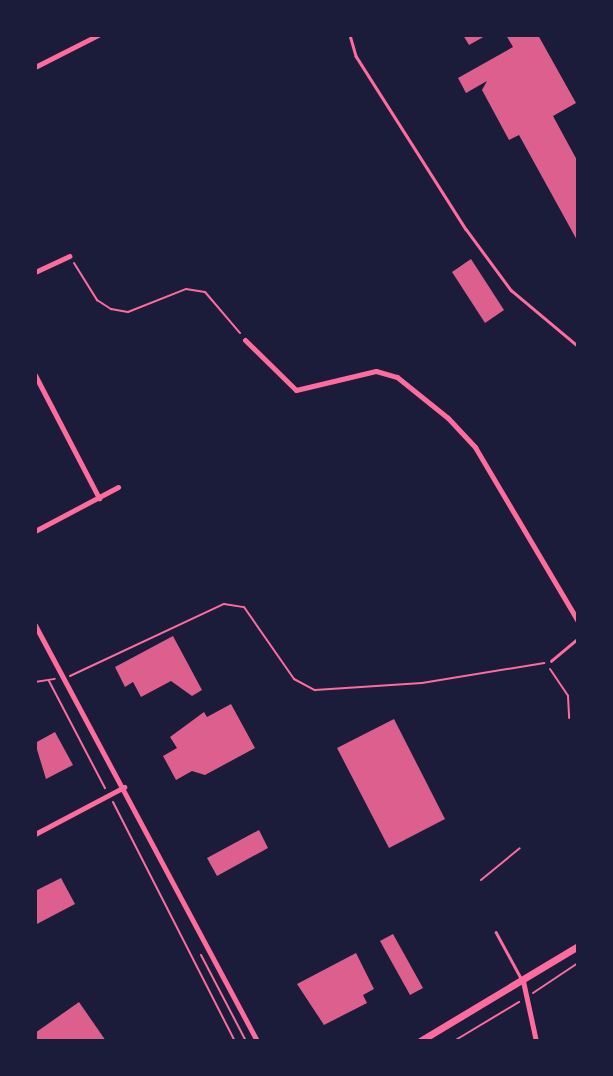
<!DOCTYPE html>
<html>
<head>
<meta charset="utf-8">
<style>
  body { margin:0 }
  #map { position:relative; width:613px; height:1076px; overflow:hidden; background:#1b1b3a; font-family:"Work Sans",sans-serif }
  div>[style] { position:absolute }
  .building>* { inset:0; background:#dd5f8e }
  .path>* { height:2px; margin:-1px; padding:0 1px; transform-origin:1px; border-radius:1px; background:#ff6b9d }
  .service>* { height:2.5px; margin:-1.25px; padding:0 1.25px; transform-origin:1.25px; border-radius:1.25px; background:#ff6b9d }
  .minor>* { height:5px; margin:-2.5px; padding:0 2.5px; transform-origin:2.5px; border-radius:2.5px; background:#ff6b9d }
  .secondary>* { height:7px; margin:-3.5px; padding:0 3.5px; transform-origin:3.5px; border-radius:3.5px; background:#ff6b9d }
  span { translate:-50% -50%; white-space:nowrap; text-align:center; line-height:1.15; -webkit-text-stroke:5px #1b1b3a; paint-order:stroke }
  .frame { position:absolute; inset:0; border:37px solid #1b1b3a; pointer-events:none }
</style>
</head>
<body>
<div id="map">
  <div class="building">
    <i style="clip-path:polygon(463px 35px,487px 35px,469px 45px)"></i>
    <i style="clip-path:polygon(506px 35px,538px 35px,576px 103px,553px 116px,578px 162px,578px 242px,519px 135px,509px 140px,482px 90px,487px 81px,466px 93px,458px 78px,513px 47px)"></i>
    <i style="clip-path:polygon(471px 259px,504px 310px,485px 323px,452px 272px)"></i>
    <i style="clip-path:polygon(173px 636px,202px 690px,192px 696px,171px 681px,141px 697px,133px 682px,125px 687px,115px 667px)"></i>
    <i style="clip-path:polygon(231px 704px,255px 748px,205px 775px,192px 771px,176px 780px,163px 756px,177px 748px,170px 737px,204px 712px,207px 717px)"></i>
    <i style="clip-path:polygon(394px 719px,445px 819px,389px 848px,337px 748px)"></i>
    <i style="clip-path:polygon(55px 732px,73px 765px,46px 779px,35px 743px)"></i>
    <i style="clip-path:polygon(259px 830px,268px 848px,217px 876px,207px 858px)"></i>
    <i style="clip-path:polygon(61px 878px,75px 904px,35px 925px,35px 891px)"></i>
    <i style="clip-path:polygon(393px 934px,423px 988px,410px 995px,380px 941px)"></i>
    <i style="clip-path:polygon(356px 953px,374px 989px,363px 995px,367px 1003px,324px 1025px,297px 984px)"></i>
    <i style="clip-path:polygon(79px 1002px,106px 1041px,35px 1041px,35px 1033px)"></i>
  </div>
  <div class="path">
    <i style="left:74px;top:263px;width:44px;rotate:58.1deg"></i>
    <i style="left:97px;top:300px;width:17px;rotate:33deg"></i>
    <i style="left:111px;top:309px;width:17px;rotate:10deg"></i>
    <i style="left:128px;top:312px;width:62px;rotate:-21.6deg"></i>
    <i style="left:186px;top:289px;width:19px;rotate:9deg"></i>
    <i style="left:205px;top:292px;width:54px;rotate:49.5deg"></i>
    <i style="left:550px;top:669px;width:32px;rotate:56deg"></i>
    <i style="left:568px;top:696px;width:22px;rotate:87deg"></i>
    <i style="left:70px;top:676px;width:170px;rotate:-25.1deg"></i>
    <i style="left:224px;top:604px;width:20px;rotate:9deg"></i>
    <i style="left:244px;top:607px;width:88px;rotate:55.2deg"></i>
    <i style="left:294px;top:679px;width:24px;rotate:28deg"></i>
    <i style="left:315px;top:690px;width:107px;rotate:-3.7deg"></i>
    <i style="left:422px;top:683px;width:124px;rotate:-9.3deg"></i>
    <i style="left:49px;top:681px;width:121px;rotate:62.4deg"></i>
    <i style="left:35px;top:682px;width:20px;rotate:-9deg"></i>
    <i style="left:113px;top:802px;width:268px;rotate:63deg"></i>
    <i style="left:481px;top:880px;width:50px;rotate:-39.4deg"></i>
    <i style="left:201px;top:955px;width:97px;rotate:62.4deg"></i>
    <i style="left:533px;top:993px;width:54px;rotate:-33.7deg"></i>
    <i style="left:454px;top:1041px;width:76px;rotate:-31deg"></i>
  </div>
  <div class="service">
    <i style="left:350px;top:35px;width:22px;rotate:74deg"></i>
    <i style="left:356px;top:56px;width:205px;rotate:57.6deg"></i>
    <i style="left:466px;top:229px;width:76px;rotate:53.6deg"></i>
    <i style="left:511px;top:290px;width:87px;rotate:39.9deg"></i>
    <i style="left:551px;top:661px;width:35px;rotate:-40deg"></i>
    <i style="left:496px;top:932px;width:52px;rotate:61.5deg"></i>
  </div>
  <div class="minor">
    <i style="left:35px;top:67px;width:71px;rotate:-26.9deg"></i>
    <i style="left:35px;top:272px;width:38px;rotate:-25deg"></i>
    <i style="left:245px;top:340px;width:71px;rotate:44.4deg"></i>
    <i style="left:296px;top:390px;width:82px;rotate:-13.4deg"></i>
    <i style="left:376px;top:371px;width:22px;rotate:16deg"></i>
    <i style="left:397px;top:377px;width:65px;rotate:38.8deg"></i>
    <i style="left:448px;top:418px;width:40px;rotate:47deg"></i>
    <i style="left:475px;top:447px;width:202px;rotate:59.4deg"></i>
    <i style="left:35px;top:375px;width:139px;rotate:62.5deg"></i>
    <i style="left:35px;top:531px;width:94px;rotate:-27.9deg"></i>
    <i style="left:35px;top:625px;width:472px;rotate:61.9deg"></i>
    <i style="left:35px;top:834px;width:101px;rotate:-27.8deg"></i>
    <i style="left:523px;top:981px;width:61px;rotate:77.8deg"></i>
  </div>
  <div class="secondary">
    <i style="left:420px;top:1041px;width:184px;rotate:-31deg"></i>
  </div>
  <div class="frame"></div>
</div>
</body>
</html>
